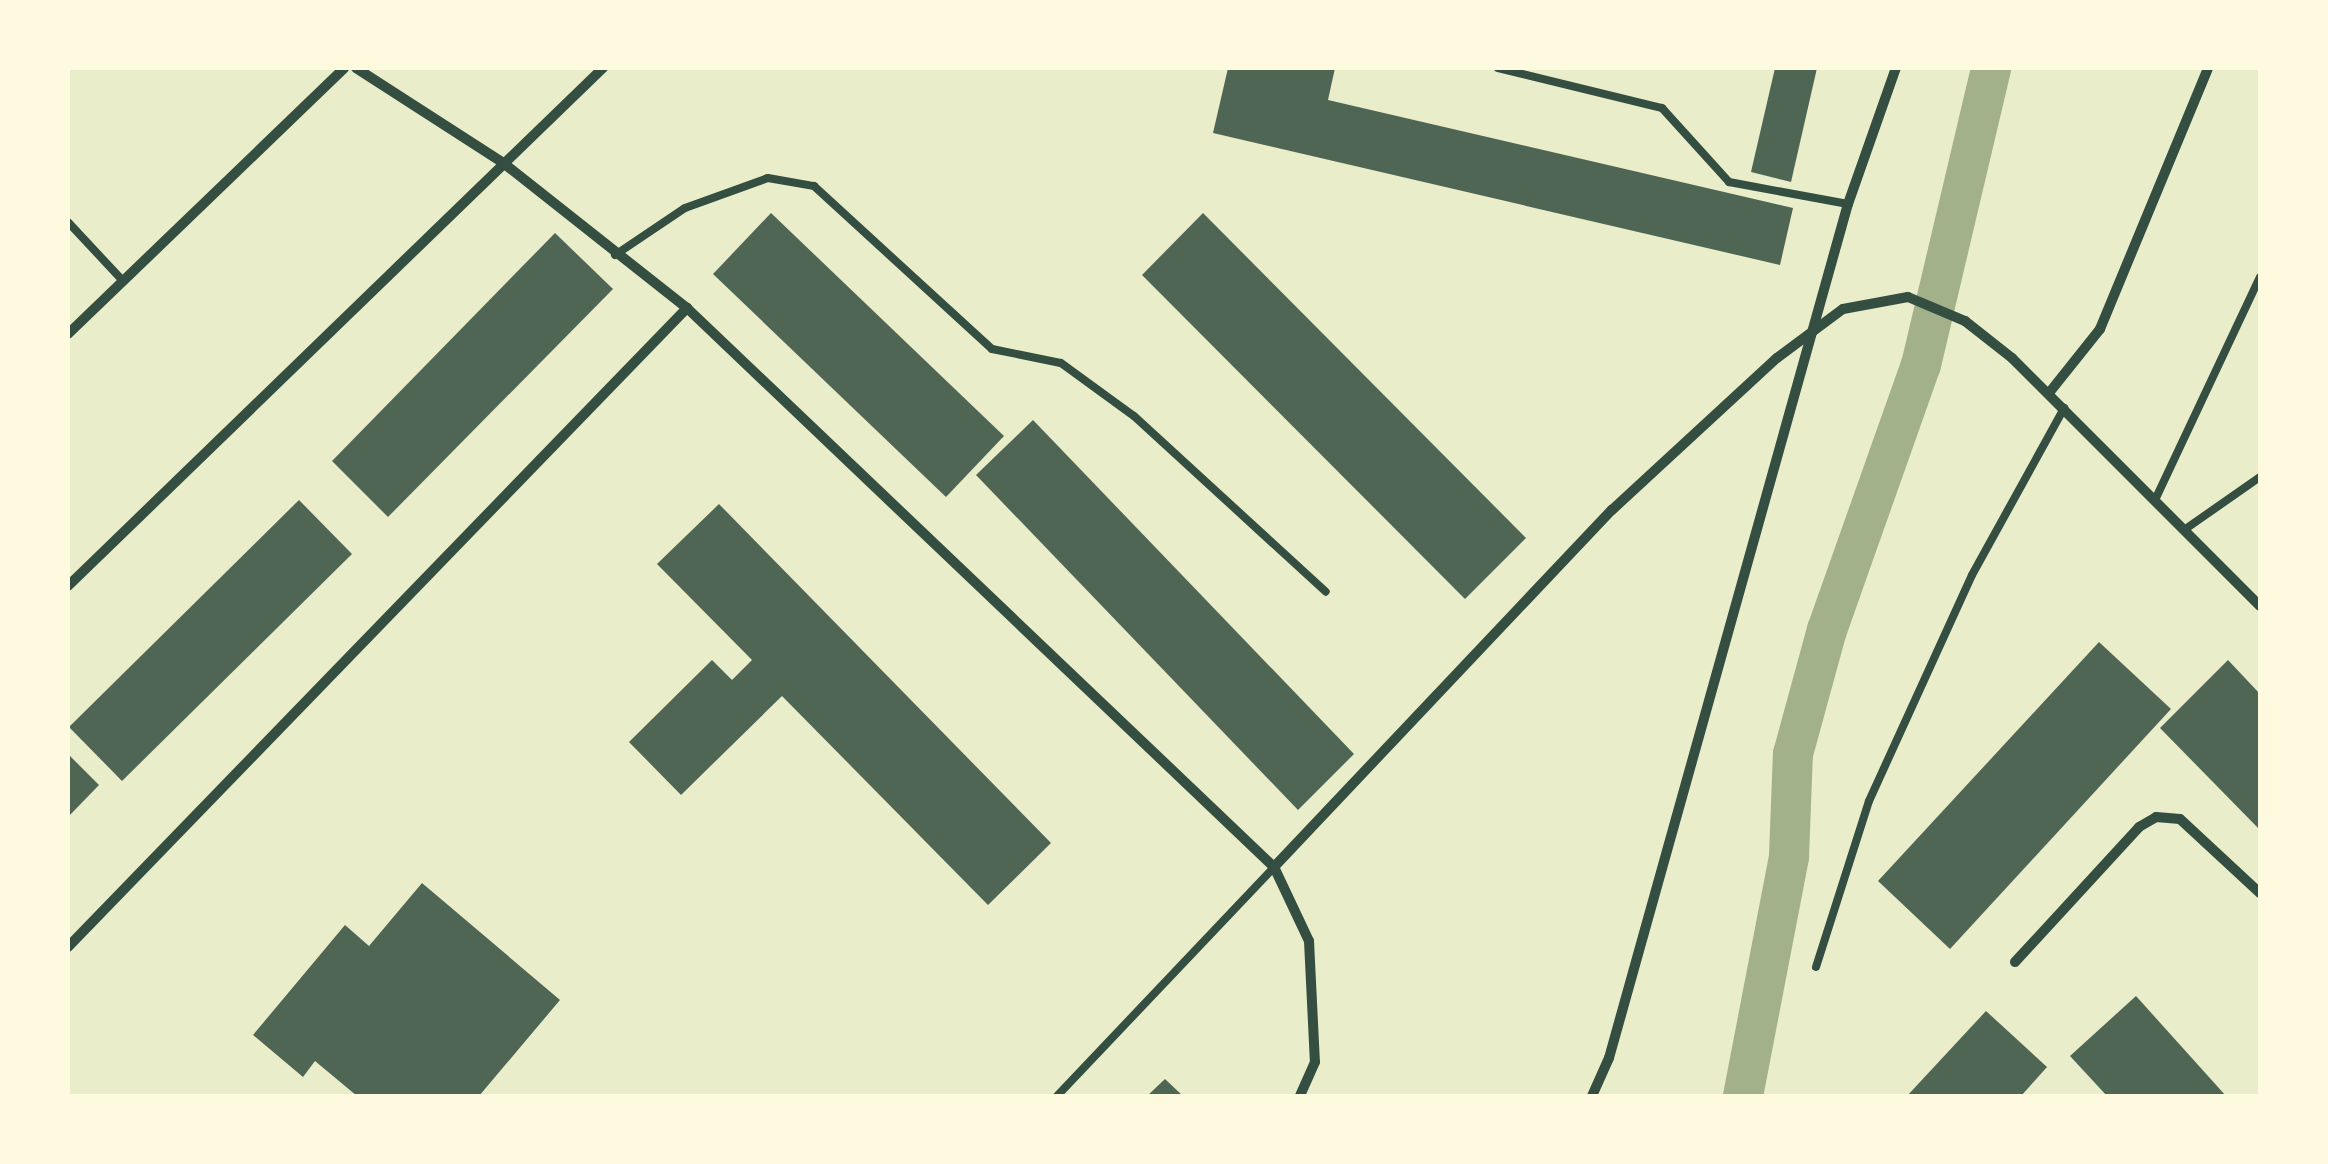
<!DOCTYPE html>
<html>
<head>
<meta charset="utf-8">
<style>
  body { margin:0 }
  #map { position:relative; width:2328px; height:1164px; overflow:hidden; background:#e9edc9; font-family:"Public Sans",sans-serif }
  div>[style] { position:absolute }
  .canal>* { height:40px; margin:-20px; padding:0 20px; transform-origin:20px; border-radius:20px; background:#a3b18a }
  .building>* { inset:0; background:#4f6655 }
  .service>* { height:8px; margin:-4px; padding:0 4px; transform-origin:4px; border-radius:4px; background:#344e41 }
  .minor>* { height:10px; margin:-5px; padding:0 5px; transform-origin:5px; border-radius:5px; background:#344e41 }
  span { translate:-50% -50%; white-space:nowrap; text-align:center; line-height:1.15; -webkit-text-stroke:8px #fefae0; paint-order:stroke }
  .frame { position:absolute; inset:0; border:70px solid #fefae0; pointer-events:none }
</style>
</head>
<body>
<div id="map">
  <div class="canal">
    <i style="left:1743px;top:1096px;width:244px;rotate:-79.1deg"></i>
    <i style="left:1789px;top:856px;width:102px;rotate:-87.8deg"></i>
    <i style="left:1793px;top:754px;width:129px;rotate:-74.7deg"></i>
    <i style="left:1827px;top:630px;width:281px;rotate:-70.5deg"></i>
    <i style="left:1921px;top:365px;width:305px;rotate:-76.7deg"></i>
  </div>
  <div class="building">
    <i style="clip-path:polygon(1228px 68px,1335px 68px,1328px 100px,1793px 208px,1780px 265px,1213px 133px)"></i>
    <i style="clip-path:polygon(1775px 68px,1817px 68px,1791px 182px,1751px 172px)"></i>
    <i style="clip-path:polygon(771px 213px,1004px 436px,946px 497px,713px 274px)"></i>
    <i style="clip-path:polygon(1203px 213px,1526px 538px,1465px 599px,1142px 275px)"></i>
    <i style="clip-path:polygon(555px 233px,613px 289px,388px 517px,332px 461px)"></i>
    <i style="clip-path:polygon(1033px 420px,1354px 754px,1298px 810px,976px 475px)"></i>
    <i style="clip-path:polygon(299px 500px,352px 554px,122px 781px,69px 727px)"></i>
    <i style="clip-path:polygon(719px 504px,1051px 843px,988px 905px,782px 696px,681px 795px,629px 742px,712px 660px,732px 680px,752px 660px,657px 564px)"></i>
    <i style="clip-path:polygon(2099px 642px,2171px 709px,1950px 949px,1878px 881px)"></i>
    <i style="clip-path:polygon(2228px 660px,2260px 694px,2260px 830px,2160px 728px)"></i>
    <i style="clip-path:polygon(68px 754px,99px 785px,68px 817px)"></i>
    <i style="clip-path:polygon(422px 883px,560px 1000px,479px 1096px,357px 1096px,315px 1061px,303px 1077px,253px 1035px,345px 925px,369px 946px)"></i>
    <i style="clip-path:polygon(2136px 996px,2226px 1096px,2107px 1096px,2070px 1056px)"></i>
    <i style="clip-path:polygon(1986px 1011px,2047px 1067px,2021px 1096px,1907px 1096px)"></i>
    <i style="clip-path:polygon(1165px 1079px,1183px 1096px,1147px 1096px)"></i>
  </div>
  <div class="service">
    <i style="left:1498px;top:68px;width:169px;rotate:13.7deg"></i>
    <i style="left:1662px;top:108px;width:100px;rotate:47.8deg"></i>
    <i style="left:1729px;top:182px;width:121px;rotate:10.5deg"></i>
    <i style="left:68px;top:222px;width:79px;rotate:47deg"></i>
    <i style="left:615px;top:255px;width:84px;rotate:-33.9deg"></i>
    <i style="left:685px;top:208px;width:88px;rotate:-19.9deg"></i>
    <i style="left:768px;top:178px;width:47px;rotate:9.9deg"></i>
    <i style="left:814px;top:186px;width:241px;rotate:42.5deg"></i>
    <i style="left:992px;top:349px;width:70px;rotate:11.5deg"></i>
    <i style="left:1061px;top:363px;width:90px;rotate:36deg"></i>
    <i style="left:1134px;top:416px;width:260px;rotate:42.5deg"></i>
    <i style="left:2155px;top:500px;width:246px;rotate:-64.8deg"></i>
    <i style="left:2184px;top:530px;width:93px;rotate:-34.9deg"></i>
    <i style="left:1816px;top:967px;width:174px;rotate:-72.3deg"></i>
    <i style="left:1869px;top:801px;width:248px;rotate:-65.5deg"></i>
    <i style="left:1972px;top:575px;width:191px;rotate:-61.1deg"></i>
    <i style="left:1057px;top:1096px;width:315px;rotate:-46.5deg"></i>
  </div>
  <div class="minor">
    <i style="left:356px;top:68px;width:174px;rotate:32.8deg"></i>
    <i style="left:502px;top:162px;width:236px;rotate:38.3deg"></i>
    <i style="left:687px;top:308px;width:811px;rotate:43.6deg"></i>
    <i style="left:1274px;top:867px;width:492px;rotate:-46.6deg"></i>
    <i style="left:1612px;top:510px;width:224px;rotate:-42.7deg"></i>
    <i style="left:1777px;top:358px;width:82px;rotate:-36.6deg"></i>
    <i style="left:1843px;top:309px;width:66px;rotate:-10.5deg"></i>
    <i style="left:1908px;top:297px;width:62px;rotate:22.8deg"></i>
    <i style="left:1965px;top:321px;width:60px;rotate:38.2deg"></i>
    <i style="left:2012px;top:358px;width:351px;rotate:45deg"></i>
    <i style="left:68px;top:334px;width:383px;rotate:-43.9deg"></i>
    <i style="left:2049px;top:393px;width:82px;rotate:-51.4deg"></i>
    <i style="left:2100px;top:329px;width:282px;rotate:-67.5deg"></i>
    <i style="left:68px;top:586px;width:745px;rotate:-44.08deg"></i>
    <i style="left:1274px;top:867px;width:82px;rotate:64.7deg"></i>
    <i style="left:1309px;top:941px;width:121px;rotate:87.2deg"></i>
    <i style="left:1315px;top:1062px;width:37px;rotate:114deg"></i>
    <i style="left:68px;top:947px;width:890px;rotate:-45.91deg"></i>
    <i style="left:2015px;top:962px;width:183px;rotate:-47.4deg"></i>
    <i style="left:2139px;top:827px;width:20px;rotate:-30deg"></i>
    <i style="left:2156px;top:817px;width:24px;rotate:5deg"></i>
    <i style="left:2180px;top:819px;width:109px;rotate:42.8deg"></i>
    <i style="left:1592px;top:1096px;width:42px;rotate:-65.9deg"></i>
    <i style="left:1609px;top:1058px;width:887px;rotate:-74.37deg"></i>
    <i style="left:1848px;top:204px;width:144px;rotate:-70.6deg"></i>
  </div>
  <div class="frame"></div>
</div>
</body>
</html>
